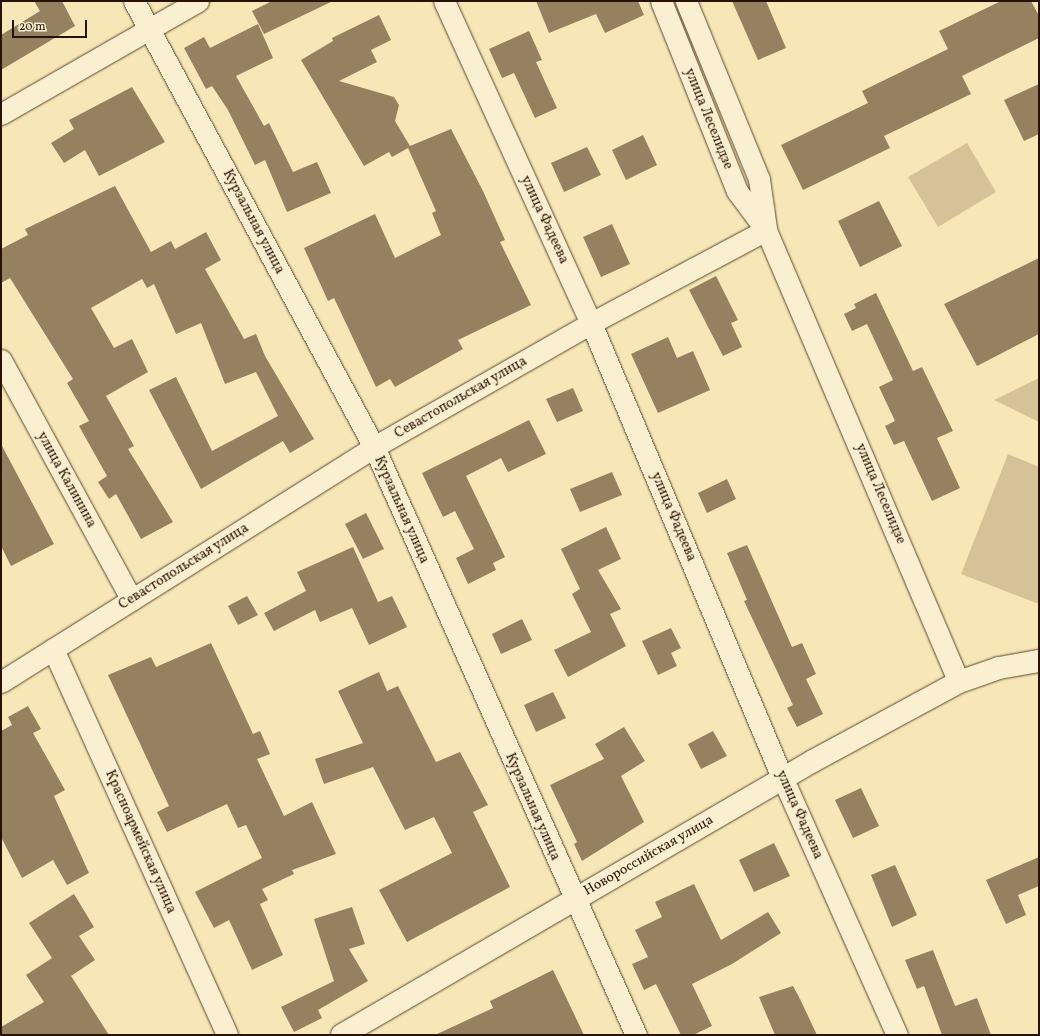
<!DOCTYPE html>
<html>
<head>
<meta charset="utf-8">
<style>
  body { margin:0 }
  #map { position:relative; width:1040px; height:1036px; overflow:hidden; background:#f8e7b6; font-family:Vollkorn,serif }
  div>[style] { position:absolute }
  .green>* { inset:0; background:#d5c397 }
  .building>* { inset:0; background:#95805f }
  .roads { filter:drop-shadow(0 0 1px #5d462e) drop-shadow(0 0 1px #5d462e) }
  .minor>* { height:21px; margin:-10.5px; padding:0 10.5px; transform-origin:10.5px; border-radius:10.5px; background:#faefd0 }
  .tertiary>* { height:22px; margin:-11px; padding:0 11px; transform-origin:11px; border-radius:11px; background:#faefd0 }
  span { translate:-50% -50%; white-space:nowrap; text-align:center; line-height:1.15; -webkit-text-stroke:3px #faefd0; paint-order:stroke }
  .street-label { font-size:14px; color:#291100 }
  .frame { position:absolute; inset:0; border:2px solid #291100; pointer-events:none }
  .scale { position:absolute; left:12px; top:20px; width:75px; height:18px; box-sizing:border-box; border:2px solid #291100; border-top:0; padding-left:5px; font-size:12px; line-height:14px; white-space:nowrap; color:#291100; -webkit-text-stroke:3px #faefd0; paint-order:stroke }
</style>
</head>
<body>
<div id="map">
  <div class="green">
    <i style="clip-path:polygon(967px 143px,996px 192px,938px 227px,908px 177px)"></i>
    <i style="clip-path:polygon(1039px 378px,1039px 422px,994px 400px)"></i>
    <i style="clip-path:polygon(1008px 454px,1039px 467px,1039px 604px,961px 574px)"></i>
  </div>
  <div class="building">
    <i style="clip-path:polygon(34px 1px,62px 1px,75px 26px,1px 70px,1px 35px,40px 11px)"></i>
    <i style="clip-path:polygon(272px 1px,333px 1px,264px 34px,252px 11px)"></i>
    <i style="clip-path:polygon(536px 1px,638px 1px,644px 15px,605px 33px,596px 14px,549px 33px)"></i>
    <i style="clip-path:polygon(732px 1px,766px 1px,786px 48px,758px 60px)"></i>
    <i style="clip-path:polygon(1001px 1px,1031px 1px,1039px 16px,1039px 38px,962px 76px,971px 94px,884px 136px,890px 148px,803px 190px,781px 145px,868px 103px,862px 91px,948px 49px,939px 31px)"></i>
    <i style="clip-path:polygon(379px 15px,391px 40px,371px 50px,377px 62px,339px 81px,394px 97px,399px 105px,395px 121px,410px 146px,451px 129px,483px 191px,505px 240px,500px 242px,531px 305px,458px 340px,463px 349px,395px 387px,390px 379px,376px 387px,334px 298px,328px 301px,304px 248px,375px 214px,395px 258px,441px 235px,432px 213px,436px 211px,408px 148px,392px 157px,389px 152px,364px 166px,301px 60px,333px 41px,332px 38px)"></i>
    <i style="clip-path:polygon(258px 24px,273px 58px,236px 76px,264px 126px,269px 123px,293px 172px,317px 162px,331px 193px,287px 212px,265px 160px,255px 165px,228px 110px,212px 86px,206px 89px,184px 48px,204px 37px,210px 48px)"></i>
    <i style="clip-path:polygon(529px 31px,542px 60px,536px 62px,557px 108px,535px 118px,514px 73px,502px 78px,489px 49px)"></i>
    <i style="clip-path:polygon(1039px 84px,1039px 134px,1024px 141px,1004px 100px)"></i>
    <i style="clip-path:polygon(132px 87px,165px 142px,99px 176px,85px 150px,64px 163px,51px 143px,74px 129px,69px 120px)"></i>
    <i style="clip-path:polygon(643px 135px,657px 165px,626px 180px,612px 150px)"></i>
    <i style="clip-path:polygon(587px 147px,601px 175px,564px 192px,551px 163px)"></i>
    <i style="clip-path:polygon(115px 186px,151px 252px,171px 241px,175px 249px,206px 232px,221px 260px,205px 269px,244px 339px,256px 334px,265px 356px,314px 439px,290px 453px,283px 441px,201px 489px,149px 390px,176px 377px,212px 451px,278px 416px,256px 372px,225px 384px,201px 323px,176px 334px,154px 284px,147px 288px,142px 279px,91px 308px,114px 348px,132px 339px,148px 372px,106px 396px,134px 446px,128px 449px,173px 522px,141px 539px,116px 494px,109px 499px,98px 482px,107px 476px,79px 426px,89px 421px,67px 383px,73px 379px,10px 278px,1px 283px,1px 249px,28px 235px,25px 229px)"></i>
    <i style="clip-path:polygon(879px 201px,902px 246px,860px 267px,838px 221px)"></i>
    <i style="clip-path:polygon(612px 224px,630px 264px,601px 277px,583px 237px)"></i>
    <i style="clip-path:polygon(1039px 258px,1039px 334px,977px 366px,944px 304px)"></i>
    <i style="clip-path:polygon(716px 276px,738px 320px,731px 323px,742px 347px,723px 356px,689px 290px)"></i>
    <i style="clip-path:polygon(876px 293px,913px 371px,922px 367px,953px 431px,937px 438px,960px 488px,932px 501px,904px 441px,894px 445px,885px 426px,895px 421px,879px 387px,893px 380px,867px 324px,852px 331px,844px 314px,856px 308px,854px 304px)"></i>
    <i style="clip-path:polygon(668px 337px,677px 358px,693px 351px,710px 390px,658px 413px,631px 354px)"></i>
    <i style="clip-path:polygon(573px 388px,583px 411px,557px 422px,546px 399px)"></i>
    <i style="clip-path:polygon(529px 420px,546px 454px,508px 472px,501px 458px,466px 476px,505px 557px,493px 563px,496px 570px,468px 584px,456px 558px,474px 549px,455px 511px,443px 517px,422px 473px)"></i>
    <i style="clip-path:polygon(1px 444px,54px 544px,11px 566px,1px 546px)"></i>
    <i style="clip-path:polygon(612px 472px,622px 495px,580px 512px,570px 489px)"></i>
    <i style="clip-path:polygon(727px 479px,736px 499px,707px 513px,698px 493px)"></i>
    <i style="clip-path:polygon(366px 513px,384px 549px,363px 559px,345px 524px)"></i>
    <i style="clip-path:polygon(606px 527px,621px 559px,598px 570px,621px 609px,610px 614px,626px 646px,568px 677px,554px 650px,591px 632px,572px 594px,580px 589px,561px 549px)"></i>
    <i style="clip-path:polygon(747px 545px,792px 647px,802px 643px,816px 674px,806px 679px,823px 714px,797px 727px,787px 708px,793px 705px,744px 601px,747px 600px,727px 553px)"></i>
    <i style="clip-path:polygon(353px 547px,378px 602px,392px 596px,407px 627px,369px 645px,352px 608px,320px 622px,315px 610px,274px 631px,264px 613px,306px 591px,297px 572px)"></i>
    <i style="clip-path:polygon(247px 596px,258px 615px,238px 625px,228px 606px)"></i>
    <i style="clip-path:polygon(522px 619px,532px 640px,501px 654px,492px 634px)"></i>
    <i style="clip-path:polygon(671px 628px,681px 648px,671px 653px,677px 666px,658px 675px,642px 641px)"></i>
    <i style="clip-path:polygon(211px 643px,253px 734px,260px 731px,270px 754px,257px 759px,284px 816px,312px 802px,336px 854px,292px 870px,294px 874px,262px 889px,268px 900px,260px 904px,283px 955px,252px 970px,229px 920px,214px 928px,195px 892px,262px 858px,246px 825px,238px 828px,227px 804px,167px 832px,157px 812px,169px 806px,108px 675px,151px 657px,156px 667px)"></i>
    <i style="clip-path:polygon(379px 672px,387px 691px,398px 686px,436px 762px,460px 752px,488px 805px,473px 812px,510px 887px,407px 942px,379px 890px,452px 853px,434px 817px,405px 830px,373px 767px,324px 784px,315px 759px,363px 743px,338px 691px)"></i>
    <i style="clip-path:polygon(553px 692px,566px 718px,536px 732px,524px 705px)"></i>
    <i style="clip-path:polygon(28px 706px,41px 729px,33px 733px,65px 790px,54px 796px,89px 873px,67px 885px,53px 860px,22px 878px,1px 837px,1px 731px,12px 725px,8px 717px)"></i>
    <i style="clip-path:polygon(624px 727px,645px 761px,621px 776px,644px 822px,582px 861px,574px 844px,577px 842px,550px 785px,604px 759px,595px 744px)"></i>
    <i style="clip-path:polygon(713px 731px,727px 756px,701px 769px,688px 744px)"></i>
    <i style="clip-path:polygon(861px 788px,879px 826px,853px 838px,835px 800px)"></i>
    <i style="clip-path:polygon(774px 843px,790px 876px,754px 892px,739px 860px)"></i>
    <i style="clip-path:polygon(1039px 857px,1039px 886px,1018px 895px,1026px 915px,1006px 924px,986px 880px)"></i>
    <i style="clip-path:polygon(895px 865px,917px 915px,892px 927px,871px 875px)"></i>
    <i style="clip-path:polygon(694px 884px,721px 940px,768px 912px,781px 933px,732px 964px,692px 984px,712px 1026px,693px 1035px,681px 1035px,656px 984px,644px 990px,632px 964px,648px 957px,635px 930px,662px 917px,655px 902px)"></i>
    <i style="clip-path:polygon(74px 894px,94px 927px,79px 936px,95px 960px,71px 976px,109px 1035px,1px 1035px,1px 1027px,44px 1002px,26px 975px,52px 958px,29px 923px)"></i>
    <i style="clip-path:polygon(352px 907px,365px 944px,349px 949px,368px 981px,318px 1010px,322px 1018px,294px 1032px,281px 1007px,334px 981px,314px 919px)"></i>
    <i style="clip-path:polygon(933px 950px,955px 1006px,977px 998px,991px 1035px,942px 1035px,924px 986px,917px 989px,905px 960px)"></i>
    <i style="clip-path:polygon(553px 970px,584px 1035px,435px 1035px,493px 1008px,490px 1001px)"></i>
    <i style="clip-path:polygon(793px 986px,800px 999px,817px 1035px,775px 1035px,759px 997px)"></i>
  </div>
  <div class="roads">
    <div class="minor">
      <i style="left:134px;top:1px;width:506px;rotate:61.71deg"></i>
      <i style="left:374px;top:447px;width:644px;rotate:65.98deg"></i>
      <i style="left:444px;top:1px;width:354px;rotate:65.5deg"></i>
      <i style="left:591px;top:323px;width:495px;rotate:67.2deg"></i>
      <i style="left:783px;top:779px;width:280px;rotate:66deg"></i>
      <i style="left:661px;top:1px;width:205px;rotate:68.2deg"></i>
      <i style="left:737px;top:191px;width:49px;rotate:53.4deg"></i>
      <i style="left:766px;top:230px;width:491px;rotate:66.9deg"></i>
      <i style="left:686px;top:1px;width:192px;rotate:67.7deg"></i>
      <i style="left:759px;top:179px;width:49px;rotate:81.9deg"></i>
      <i style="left:1px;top:114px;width:227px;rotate:-29.8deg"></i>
      <i style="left:1px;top:360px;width:273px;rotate:61.4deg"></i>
      <i style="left:53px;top:649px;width:423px;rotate:65.7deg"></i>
      <i style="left:1px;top:682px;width:441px;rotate:-32.2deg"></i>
      <i style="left:374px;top:447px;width:250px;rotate:-29.7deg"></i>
      <i style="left:591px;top:323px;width:198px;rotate:-28deg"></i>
    </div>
    <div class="tertiary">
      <i style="left:342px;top:1035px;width:545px;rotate:-30.19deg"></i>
      <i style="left:813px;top:761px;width:166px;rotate:-28.4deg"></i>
      <i style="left:959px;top:682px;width:42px;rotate:-19.3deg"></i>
      <i style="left:999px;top:668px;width:41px;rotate:-9.9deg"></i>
    </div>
  </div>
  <div class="street-label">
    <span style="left:708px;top:119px;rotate:68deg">улица Леселидзе</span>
    <span style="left:544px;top:220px;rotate:65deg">улица Фадеева</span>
    <span style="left:253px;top:222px;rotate:62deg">Курзальная улица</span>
    <span style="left:461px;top:398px;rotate:-30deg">Севастопольская улица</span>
    <span style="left:66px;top:480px;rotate:61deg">улица Калинина</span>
    <span style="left:880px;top:494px;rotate:67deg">улица Леселидзе</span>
    <span style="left:401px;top:510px;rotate:66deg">Курзальная улица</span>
    <span style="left:673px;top:517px;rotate:67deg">улица Фадеева</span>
    <span style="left:184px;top:567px;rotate:-32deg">Севастопольская улица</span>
    <span style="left:532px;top:807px;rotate:66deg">Курзальная улица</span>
    <span style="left:799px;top:815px;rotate:66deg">улица Фадеева</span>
    <span style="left:140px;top:842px;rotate:66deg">Красноармейская улица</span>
    <span style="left:649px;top:856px;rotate:-30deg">Новороссийская улица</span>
  </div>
  <div class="frame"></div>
  <div class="scale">20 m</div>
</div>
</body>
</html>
